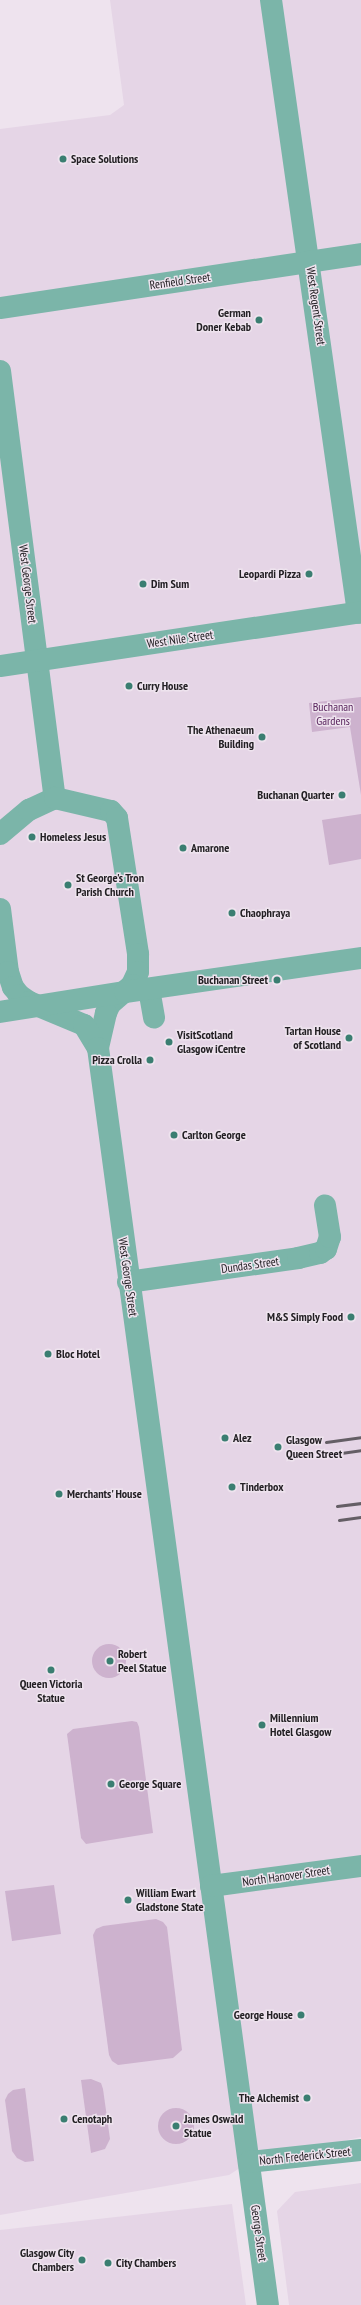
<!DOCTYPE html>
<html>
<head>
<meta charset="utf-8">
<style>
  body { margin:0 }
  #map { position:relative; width:361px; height:2305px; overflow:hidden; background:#eee3ee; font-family:"PT Sans Narrow",sans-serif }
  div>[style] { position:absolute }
  .built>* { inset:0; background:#e5d5e6 }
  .green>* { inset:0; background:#cdb2ce }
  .round { border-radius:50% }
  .minor>* { height:22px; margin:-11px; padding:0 11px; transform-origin:11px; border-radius:11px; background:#7bb5a9 }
  .rail>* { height:3px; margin:-1.5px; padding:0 1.5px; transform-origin:1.5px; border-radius:1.5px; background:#645e65 }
  .dots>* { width:11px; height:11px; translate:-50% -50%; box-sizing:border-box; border:2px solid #eee3ee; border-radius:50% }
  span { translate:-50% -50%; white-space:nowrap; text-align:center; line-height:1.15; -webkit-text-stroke:3px #eee3ee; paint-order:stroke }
  .poi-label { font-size:12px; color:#232024; font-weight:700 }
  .left { translate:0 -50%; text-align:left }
  .right { translate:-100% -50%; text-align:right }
  .street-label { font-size:12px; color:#232024 }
  .park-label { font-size:12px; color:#59245d }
</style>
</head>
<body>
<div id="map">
  <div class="built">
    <i style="clip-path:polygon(110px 0,361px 0,361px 2137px,249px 2162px,229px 2175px,0 2215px,0 129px,110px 115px,124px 105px)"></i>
    <i style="clip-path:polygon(361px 2183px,361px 2305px,289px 2305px,277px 2211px,295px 2192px)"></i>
    <i style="clip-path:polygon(232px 2204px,246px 2305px,0 2305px,0 2230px)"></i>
  </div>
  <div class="green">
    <i style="clip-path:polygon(361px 697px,361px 795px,350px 727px,312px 732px,309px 703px)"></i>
    <i style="clip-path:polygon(361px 814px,361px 859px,329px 865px,322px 820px)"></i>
    <i class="round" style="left:92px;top:1644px;width:34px;height:34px"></i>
    <i style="clip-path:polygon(132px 1721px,137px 1722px,139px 1727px,153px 1833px,86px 1844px,81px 1838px,67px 1734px,73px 1729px)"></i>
    <i style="clip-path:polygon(54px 1885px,61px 1934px,12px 1941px,5px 1891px)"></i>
    <i style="clip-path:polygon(156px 1919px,163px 1922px,167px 1927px,182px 2050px,173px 2058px,118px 2065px,112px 2061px,109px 2055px,93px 1935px,96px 1929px,103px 1926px)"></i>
    <i style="clip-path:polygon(91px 2079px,101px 2083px,103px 2089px,110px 2139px,105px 2149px,91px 2153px,81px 2080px)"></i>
    <i style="clip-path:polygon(25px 2088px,34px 2161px,25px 2162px,17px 2158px,12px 2151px,5px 2100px,8px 2094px,13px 2090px)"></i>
    <i class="round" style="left:158px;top:2108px;width:36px;height:36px"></i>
  </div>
  <div class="minor">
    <i style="left:271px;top:0;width:619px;rotate:81.92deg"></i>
    <i style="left:0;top:308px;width:365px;rotate:-8.5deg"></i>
    <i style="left:0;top:371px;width:431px;rotate:82.7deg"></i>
    <i style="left:0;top:666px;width:365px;rotate:-8.5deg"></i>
    <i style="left:0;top:834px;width:38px;rotate:-40deg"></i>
    <i style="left:29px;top:810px;width:29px;rotate:-25deg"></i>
    <i style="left:55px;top:798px;width:57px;rotate:13.1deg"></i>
    <i style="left:111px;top:811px;width:9px;rotate:49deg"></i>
    <i style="left:117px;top:818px;width:138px;rotate:81.2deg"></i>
    <i style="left:138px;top:954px;width:18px;rotate:90deg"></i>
    <i style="left:138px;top:972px;width:14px;rotate:115deg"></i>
    <i style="left:132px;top:985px;width:29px;rotate:139deg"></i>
    <i style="left:110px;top:1004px;width:10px;rotate:114deg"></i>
    <i style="left:106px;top:1013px;width:36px;rotate:103deg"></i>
    <i style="left:0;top:909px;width:64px;rotate:82.8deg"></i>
    <i style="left:8px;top:972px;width:16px;rotate:72deg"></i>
    <i style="left:13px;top:987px;width:10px;rotate:53deg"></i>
    <i style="left:19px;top:995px;width:12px;rotate:35deg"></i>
    <i style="left:29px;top:1002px;width:60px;rotate:22.7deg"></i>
    <i style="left:84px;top:1025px;width:27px;rotate:59deg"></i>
    <i style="left:98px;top:1048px;width:1268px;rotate:82.3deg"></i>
    <i style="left:149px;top:989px;width:29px;rotate:80deg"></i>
    <i style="left:0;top:1012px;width:127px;rotate:-9.1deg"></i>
    <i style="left:125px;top:992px;width:238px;rotate:-8.2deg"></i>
    <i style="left:128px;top:1282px;width:172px;rotate:-8deg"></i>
    <i style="left:298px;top:1258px;width:23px;rotate:-13deg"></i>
    <i style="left:320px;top:1253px;width:7px;rotate:-34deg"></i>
    <i style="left:326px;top:1249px;width:13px;rotate:-72deg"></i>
    <i style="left:330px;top:1237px;width:32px;rotate:-99deg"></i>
    <i style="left:211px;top:1886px;width:151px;rotate:-7.6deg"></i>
    <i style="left:249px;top:2162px;width:113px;rotate:-6.1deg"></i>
  </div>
  <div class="rail">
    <i style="left:326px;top:1442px;width:35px;rotate:-8deg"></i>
    <i style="left:327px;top:1455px;width:34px;rotate:-8deg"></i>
    <i style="left:337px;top:1506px;width:24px;rotate:-7deg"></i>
    <i style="left:339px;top:1520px;width:22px;rotate:-8deg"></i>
  </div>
  <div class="dots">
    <i style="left:63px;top:159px;background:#3a7e71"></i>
    <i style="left:259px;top:320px;background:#3a7e71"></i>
    <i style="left:309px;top:574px;background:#3a7e71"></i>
    <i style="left:143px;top:584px;background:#3a7e71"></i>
    <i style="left:129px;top:686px;background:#3a7e71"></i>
    <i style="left:262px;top:737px;background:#3a7e71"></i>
    <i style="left:342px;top:795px;background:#3a7e71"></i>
    <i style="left:32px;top:837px;background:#3a7e71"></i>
    <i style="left:183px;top:848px;background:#3a7e71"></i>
    <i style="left:68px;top:885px;background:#3a7e71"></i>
    <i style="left:232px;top:913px;background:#3a7e71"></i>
    <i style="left:277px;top:980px;background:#3a7e71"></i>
    <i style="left:349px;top:1038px;background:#3a7e71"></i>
    <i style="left:169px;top:1042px;background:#3a7e71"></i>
    <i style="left:150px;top:1060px;background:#3a7e71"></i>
    <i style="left:174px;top:1135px;background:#3a7e71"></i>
    <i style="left:351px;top:1317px;background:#3a7e71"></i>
    <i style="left:48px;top:1354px;background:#3a7e71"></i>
    <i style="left:225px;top:1438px;background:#3a7e71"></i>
    <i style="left:278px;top:1447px;background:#3a7e71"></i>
    <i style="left:232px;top:1487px;background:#3a7e71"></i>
    <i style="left:59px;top:1494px;background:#3a7e71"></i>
    <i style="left:110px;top:1661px;background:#3a7e71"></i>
    <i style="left:51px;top:1670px;background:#3a7e71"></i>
    <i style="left:262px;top:1725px;background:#3a7e71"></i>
    <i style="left:111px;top:1784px;background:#3a7e71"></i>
    <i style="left:128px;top:1900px;background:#3a7e71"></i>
    <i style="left:301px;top:2015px;background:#3a7e71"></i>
    <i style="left:307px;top:2098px;background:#3a7e71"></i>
    <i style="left:64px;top:2119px;background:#3a7e71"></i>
    <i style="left:176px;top:2126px;background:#3a7e71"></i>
    <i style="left:82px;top:2260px;background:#3a7e71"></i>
    <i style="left:108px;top:2263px;background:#3a7e71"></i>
  </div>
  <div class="poi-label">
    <span class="left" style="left:71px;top:159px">Space Solutions</span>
    <span class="right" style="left:251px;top:320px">German<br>Doner Kebab</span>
    <span class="right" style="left:301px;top:574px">Leopardi Pizza</span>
    <span class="left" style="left:151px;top:584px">Dim Sum</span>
    <span class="left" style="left:137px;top:686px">Curry House</span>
    <span class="right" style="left:254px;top:737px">The Athenaeum<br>Building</span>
    <span class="right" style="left:334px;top:795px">Buchanan Quarter</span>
    <span class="left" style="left:40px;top:837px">Homeless Jesus</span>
    <span class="left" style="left:191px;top:848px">Amarone</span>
    <span class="left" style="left:76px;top:885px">St George's Tron<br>Parish Church</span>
    <span class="left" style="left:240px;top:913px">Chaophraya</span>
    <span class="right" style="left:268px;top:980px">Buchanan Street</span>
    <span class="right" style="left:341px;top:1038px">Tartan House<br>of Scotland</span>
    <span class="left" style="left:177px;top:1042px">VisitScotland<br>Glasgow iCentre</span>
    <span class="right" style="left:142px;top:1060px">Pizza Crolla</span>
    <span class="left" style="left:182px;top:1135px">Carlton George</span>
    <span class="right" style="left:343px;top:1317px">M&amp;S Simply Food</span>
    <span class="left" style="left:56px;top:1354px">Bloc Hotel</span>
    <span class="left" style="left:233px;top:1438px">Alez</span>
    <span class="left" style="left:286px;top:1447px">Glasgow<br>Queen Street</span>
    <span class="left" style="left:240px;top:1487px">Tinderbox</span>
    <span class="left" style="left:67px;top:1494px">Merchants' House</span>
    <span class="left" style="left:118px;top:1661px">Robert<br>Peel Statue</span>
    <span style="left:51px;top:1691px">Queen Victoria<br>Statue</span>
    <span class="left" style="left:270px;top:1725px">Millennium<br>Hotel Glasgow</span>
    <span class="left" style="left:119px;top:1784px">George Square</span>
    <span class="left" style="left:136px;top:1900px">William Ewart<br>Gladstone State</span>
    <span class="right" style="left:293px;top:2015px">George House</span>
    <span class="right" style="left:299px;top:2098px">The Alchemist</span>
    <span class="left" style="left:72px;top:2119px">Cenotaph</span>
    <span class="left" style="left:184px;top:2126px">James Oswald<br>Statue</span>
    <span class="right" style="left:74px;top:2260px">Glasgow City<br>Chambers</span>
    <span class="left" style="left:116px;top:2263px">City Chambers</span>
  </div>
  <div class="street-label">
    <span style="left:180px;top:281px;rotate:-8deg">Renfield Street</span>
    <span style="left:316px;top:306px;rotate:82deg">West Regent Street</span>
    <span style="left:28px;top:584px;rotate:83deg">West George Street</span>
    <span style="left:180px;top:639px;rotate:-8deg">West Nile Street</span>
    <span style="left:250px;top:1265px;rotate:-8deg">Dundas Street</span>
    <span style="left:128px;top:1277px;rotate:82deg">West George Street</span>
    <span style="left:286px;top:1876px;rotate:-8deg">North Hanover Street</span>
    <span style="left:305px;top:2156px;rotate:-6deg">North Frederick Street</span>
    <span style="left:259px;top:2233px;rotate:82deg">George Street</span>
  </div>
  <div class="park-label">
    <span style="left:333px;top:714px">Buchanan<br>Gardens</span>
  </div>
</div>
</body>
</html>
